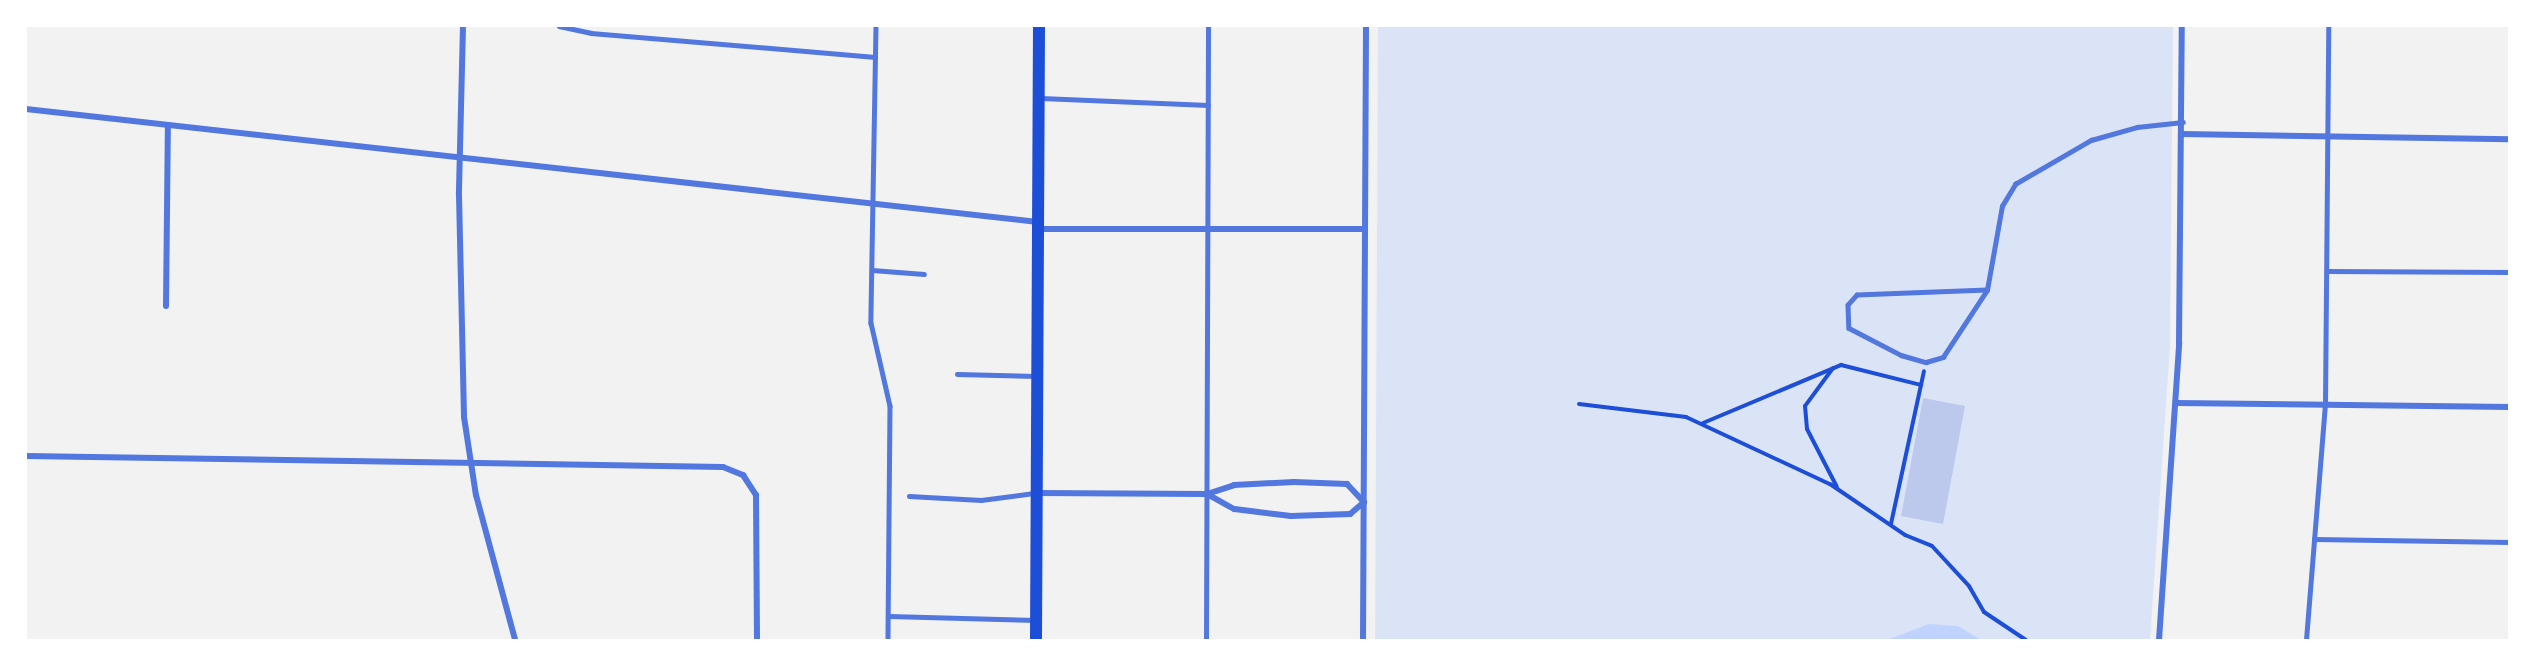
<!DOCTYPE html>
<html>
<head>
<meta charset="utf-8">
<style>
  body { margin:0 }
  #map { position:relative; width:2535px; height:666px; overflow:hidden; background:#f2f2f2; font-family:Jost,sans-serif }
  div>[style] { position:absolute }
  .green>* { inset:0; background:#dbe4f7 }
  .water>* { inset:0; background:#bfd3fe }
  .building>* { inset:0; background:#bdc9ec }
  .path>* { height:4px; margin:-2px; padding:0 2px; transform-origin:2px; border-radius:2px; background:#1d4ed8 }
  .service>* { height:4.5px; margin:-2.25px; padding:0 2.25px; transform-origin:2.25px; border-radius:2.25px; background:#5277de }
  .minor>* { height:6px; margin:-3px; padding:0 3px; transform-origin:3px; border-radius:3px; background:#5277de }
  .secondary>* { height:12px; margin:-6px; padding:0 6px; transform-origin:6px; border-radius:6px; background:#1d4ed8 }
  span { translate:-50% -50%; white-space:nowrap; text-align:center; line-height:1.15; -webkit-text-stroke:4.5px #fff; paint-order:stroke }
  .frame { position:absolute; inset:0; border:27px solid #fff; pointer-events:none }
</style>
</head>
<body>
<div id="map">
  <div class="green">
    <i style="clip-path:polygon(1378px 26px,2173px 26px,2170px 346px,2150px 640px,1375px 640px)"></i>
  </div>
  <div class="water">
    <i style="clip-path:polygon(1929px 624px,1958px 626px,1981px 640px,1887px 640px)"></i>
  </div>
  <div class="building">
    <i style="clip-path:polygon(1923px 398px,1965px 406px,1943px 524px,1901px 516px)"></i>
  </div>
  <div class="path">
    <i style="left:1833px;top:368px;width:47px;rotate:126.4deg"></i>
    <i style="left:1805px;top:406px;width:23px;rotate:85deg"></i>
    <i style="left:1807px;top:429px;width:65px;rotate:62.7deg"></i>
    <i style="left:1921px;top:385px;width:14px;rotate:-78deg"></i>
    <i style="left:1579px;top:404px;width:108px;rotate:6.9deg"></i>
    <i style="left:1686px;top:417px;width:159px;rotate:25deg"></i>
    <i style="left:1830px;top:484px;width:91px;rotate:34.2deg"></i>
    <i style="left:1905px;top:535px;width:29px;rotate:22deg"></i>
    <i style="left:1932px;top:546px;width:54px;rotate:47.2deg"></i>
    <i style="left:1969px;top:586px;width:30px;rotate:60deg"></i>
    <i style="left:1984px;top:612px;width:50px;rotate:33.7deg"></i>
    <i style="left:1703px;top:423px;width:150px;rotate:-22.8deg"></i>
    <i style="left:1841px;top:365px;width:82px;rotate:14deg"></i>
    <i style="left:1921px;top:385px;width:142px;rotate:102.2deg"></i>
  </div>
  <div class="service">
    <i style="left:559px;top:26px;width:33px;rotate:12deg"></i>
    <i style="left:591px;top:33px;width:285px;rotate:4.8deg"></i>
    <i style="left:876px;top:26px;width:297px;rotate:91deg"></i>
    <i style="left:871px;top:323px;width:85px;rotate:77.1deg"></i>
    <i style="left:890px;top:406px;width:234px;rotate:90.5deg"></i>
    <i style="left:1041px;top:98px;width:167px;rotate:2.4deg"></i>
    <i style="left:872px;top:270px;width:52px;rotate:4.4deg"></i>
    <i style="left:2327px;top:271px;width:183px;rotate:0.3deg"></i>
    <i style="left:1987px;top:290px;width:130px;rotate:177.8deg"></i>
    <i style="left:1857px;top:295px;width:13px;rotate:132deg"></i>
    <i style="left:1848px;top:305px;width:23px;rotate:88deg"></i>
    <i style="left:1849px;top:328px;width:59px;rotate:27.4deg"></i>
    <i style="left:1901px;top:355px;width:26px;rotate:16deg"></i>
    <i style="left:1926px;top:362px;width:18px;rotate:-16deg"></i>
    <i style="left:1943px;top:357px;width:80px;rotate:-56.7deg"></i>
    <i style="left:1987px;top:290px;width:85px;rotate:-79.9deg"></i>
    <i style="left:2002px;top:206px;width:26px;rotate:-59deg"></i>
    <i style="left:2015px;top:184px;width:88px;rotate:-30.1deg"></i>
    <i style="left:2091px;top:140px;width:48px;rotate:-15.8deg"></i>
    <i style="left:2137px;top:127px;width:46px;rotate:-6.2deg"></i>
    <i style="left:957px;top:374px;width:80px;rotate:1.4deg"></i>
    <i style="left:909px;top:496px;width:72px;rotate:3.2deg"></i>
    <i style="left:981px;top:500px;width:53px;rotate:-7.5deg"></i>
    <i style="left:2314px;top:539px;width:196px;rotate:0.9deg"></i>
    <i style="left:889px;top:616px;width:147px;rotate:1.6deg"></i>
    <i style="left:1206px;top:640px;width:614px;rotate:-89.81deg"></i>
    <i style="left:2306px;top:640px;width:237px;rotate:-85.4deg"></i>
    <i style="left:2325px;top:404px;width:378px;rotate:-89.5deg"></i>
  </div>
  <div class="minor">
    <i style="left:463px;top:26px;width:169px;rotate:91.4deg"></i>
    <i style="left:459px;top:195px;width:222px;rotate:88.7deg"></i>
    <i style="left:464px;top:417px;width:79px;rotate:81.3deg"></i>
    <i style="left:476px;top:495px;width:150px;rotate:74.9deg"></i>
    <i style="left:26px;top:109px;width:1018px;rotate:6.37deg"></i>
    <i style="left:2182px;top:134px;width:328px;rotate:0.9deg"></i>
    <i style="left:1038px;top:229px;width:326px"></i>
    <i style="left:166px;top:306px;width:180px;rotate:-89.4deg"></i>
    <i style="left:2176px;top:403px;width:334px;rotate:0.7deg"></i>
    <i style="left:26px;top:456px;width:697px;rotate:0.9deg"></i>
    <i style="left:723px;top:467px;width:22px;rotate:22deg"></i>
    <i style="left:743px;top:475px;width:24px;rotate:57deg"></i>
    <i style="left:756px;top:495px;width:145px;rotate:89.6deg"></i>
    <i style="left:1037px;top:493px;width:170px;rotate:0.3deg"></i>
    <i style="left:1207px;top:494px;width:28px;rotate:-18deg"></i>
    <i style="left:1234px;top:485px;width:60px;rotate:-2.9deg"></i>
    <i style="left:1294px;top:482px;width:53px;rotate:2.2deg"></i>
    <i style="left:1347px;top:484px;width:25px;rotate:47deg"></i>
    <i style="left:1364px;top:502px;width:18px;rotate:139deg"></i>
    <i style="left:1350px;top:514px;width:59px;rotate:178.1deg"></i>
    <i style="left:1291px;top:516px;width:57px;rotate:-173deg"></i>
    <i style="left:1234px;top:509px;width:31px;rotate:-151deg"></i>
    <i style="left:1363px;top:640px;width:614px;rotate:-89.72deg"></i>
    <i style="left:2159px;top:640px;width:298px;rotate:-86.1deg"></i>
    <i style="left:2179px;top:343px;width:317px;rotate:-89.5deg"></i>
  </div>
  <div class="secondary">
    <i style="left:1036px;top:640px;width:614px;rotate:-89.72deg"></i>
  </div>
  <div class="frame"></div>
</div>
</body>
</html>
